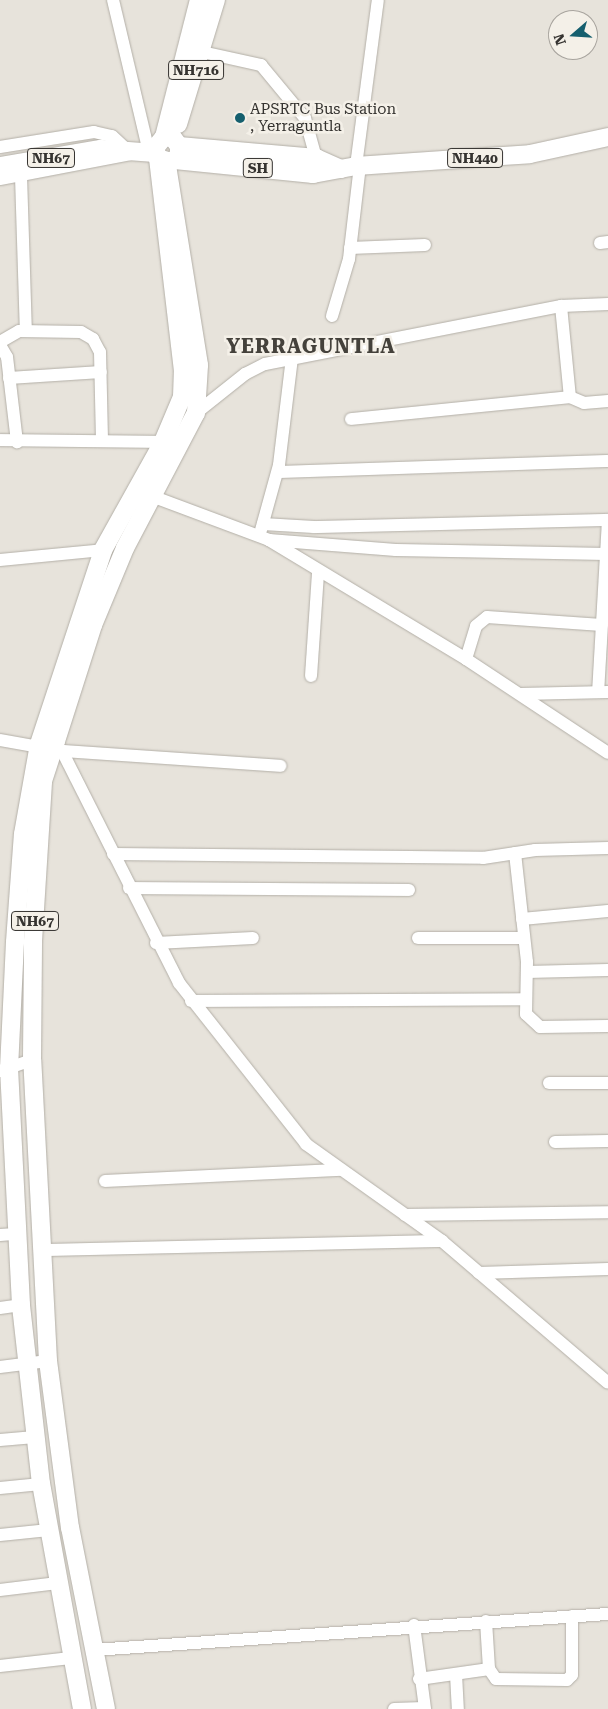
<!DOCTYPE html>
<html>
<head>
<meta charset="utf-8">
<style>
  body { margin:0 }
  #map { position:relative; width:608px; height:1709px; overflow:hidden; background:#e7e3db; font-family:"Roboto Serif",serif }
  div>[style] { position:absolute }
  .roads { filter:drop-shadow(0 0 1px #b3afa7) drop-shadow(0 0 1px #b3afa7) }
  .minor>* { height:12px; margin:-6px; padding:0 6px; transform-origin:6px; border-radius:6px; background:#fff }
  .highway>* { height:18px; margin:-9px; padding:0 9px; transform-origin:9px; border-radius:9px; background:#fff }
  .dots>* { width:14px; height:14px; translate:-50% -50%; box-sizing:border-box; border:2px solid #f4f0e8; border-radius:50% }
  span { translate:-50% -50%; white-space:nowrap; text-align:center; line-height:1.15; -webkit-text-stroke:5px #f4f0e8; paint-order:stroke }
  .shield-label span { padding:1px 4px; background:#f4f0e8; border:1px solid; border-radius:4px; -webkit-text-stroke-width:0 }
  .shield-label { font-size:14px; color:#353330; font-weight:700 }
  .poi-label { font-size:15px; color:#353330 }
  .left { translate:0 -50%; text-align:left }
  .district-label { font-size:20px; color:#44413b; font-weight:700; letter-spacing:1px }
  .north { position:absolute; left:548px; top:10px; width:50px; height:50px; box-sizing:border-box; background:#f4f0e8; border:1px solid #a8a49e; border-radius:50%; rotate:251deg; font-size:14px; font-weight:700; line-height:20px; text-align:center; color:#353330 }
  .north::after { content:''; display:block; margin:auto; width:18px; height:22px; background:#155f6e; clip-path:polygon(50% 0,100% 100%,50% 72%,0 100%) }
</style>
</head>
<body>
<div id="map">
  <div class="roads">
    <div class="minor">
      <i style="left:113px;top:0;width:156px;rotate:76.7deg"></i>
      <i style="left:193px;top:50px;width:70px;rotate:12.4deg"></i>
      <i style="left:261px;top:65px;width:69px;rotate:50.3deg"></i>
      <i style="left:305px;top:118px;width:41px;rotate:74.6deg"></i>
      <i style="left:0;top:147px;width:95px;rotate:-9.1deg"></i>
      <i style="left:94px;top:132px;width:18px;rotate:13deg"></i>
      <i style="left:112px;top:136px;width:22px;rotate:43deg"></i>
      <i style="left:356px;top:166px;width:167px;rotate:-82.5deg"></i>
      <i style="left:21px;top:176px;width:155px;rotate:88.2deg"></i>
      <i style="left:0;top:179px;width:133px;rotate:-10.8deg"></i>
      <i style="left:600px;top:243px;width:8px;rotate:-7deg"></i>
      <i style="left:350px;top:248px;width:75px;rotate:-2.3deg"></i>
      <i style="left:561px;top:306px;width:91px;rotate:84.4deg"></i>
      <i style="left:570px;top:397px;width:15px;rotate:23deg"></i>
      <i style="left:584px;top:403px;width:24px;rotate:-5deg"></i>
      <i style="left:332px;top:316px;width:59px;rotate:-73.4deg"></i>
      <i style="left:349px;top:259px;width:94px;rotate:-83.3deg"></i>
      <i style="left:0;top:342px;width:22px;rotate:-30deg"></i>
      <i style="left:19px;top:331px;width:62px;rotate:0.9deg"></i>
      <i style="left:81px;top:332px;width:14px;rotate:30deg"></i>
      <i style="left:93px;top:339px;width:15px;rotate:62deg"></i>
      <i style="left:100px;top:352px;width:88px;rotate:88.7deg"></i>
      <i style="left:0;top:345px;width:14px;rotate:60deg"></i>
      <i style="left:7px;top:357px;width:86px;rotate:83.3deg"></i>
      <i style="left:9px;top:378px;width:92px;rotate:-3.7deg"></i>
      <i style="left:196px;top:413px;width:63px;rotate:-38.5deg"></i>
      <i style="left:245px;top:374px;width:22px;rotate:-27deg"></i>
      <i style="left:265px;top:364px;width:302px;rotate:-11.1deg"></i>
      <i style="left:561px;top:306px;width:47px;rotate:-2.4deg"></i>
      <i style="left:351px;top:419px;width:220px;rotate:-5.7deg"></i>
      <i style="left:0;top:440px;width:163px;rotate:0.7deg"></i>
      <i style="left:278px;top:472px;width:330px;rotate:-1.9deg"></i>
      <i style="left:146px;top:494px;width:131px;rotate:20.5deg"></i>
      <i style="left:269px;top:540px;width:230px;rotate:31.1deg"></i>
      <i style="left:466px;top:659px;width:170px;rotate:33.5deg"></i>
      <i style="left:263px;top:524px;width:51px;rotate:3.4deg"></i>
      <i style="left:314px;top:527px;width:294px;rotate:-1.4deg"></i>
      <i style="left:608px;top:520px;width:172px;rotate:93.3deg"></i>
      <i style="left:261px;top:530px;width:67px;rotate:-74.5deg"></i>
      <i style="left:279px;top:465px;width:108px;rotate:-83.1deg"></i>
      <i style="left:269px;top:540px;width:127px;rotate:4.5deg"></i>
      <i style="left:396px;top:550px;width:210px;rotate:1.1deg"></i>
      <i style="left:0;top:560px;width:103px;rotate:-5.5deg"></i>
      <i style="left:466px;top:659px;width:34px;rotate:-73deg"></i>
      <i style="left:476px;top:626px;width:14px;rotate:-39deg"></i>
      <i style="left:487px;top:617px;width:115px;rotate:4deg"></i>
      <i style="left:311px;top:676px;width:104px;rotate:-86.1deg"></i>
      <i style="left:521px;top:694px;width:87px;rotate:-1.3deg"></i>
      <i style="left:0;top:740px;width:63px;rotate:10.1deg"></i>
      <i style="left:62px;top:751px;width:260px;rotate:63.2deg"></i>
      <i style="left:179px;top:983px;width:205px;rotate:51.7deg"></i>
      <i style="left:306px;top:1144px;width:167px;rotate:35.5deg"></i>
      <i style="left:442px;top:1241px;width:218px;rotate:40.5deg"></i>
      <i style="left:62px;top:751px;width:219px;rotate:3.9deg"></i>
      <i style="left:515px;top:853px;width:110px;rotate:83.7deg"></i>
      <i style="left:527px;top:962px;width:52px;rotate:91.1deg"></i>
      <i style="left:526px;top:1014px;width:19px;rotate:43deg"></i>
      <i style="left:540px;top:1027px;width:68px;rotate:-0.8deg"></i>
      <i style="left:113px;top:854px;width:370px;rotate:0.6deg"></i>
      <i style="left:483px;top:858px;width:53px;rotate:-8.7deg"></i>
      <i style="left:535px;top:850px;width:73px;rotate:-1.6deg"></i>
      <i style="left:129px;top:888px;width:280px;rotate:0.4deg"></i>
      <i style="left:522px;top:919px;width:86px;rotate:-5.3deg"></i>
      <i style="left:418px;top:938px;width:106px"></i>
      <i style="left:156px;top:943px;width:97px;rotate:-3deg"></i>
      <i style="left:527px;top:972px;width:81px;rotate:-1.4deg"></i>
      <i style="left:191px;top:1001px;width:334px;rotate:-0.3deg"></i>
      <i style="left:0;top:1071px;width:34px;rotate:-19deg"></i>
      <i style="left:549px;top:1083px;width:59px"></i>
      <i style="left:555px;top:1142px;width:53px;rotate:-1.1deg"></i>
      <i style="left:105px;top:1181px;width:236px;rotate:-2.7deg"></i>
      <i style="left:405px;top:1215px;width:203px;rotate:-0.8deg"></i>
      <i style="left:0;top:1235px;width:16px;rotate:-4deg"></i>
      <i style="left:42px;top:1250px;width:400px;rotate:-1.3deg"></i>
      <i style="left:479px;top:1273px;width:129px;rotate:-1.8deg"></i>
      <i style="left:0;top:1308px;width:21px;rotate:-8deg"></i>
      <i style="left:0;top:1367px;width:48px;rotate:-7.1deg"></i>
      <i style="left:0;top:1440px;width:35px;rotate:-5deg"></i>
      <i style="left:0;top:1488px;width:41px;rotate:-5.6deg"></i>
      <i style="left:0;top:1535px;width:49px;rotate:-5.8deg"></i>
      <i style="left:0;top:1590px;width:58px;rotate:-6.9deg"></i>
      <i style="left:486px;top:1621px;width:48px;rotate:86.4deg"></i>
      <i style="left:489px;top:1669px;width:12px;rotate:55deg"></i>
      <i style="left:496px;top:1679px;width:71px;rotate:0.8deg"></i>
      <i style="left:567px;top:1680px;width:7px;rotate:-45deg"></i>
      <i style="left:572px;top:1675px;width:59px;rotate:-90deg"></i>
      <i style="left:414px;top:1625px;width:85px;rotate:82.5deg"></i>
      <i style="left:94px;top:1650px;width:515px;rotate:-4.01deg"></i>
      <i style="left:0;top:1666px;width:71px;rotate:-6.4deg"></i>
      <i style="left:456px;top:1674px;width:35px;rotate:87deg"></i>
      <i style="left:419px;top:1679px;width:71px;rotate:-8.1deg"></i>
      <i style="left:394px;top:1709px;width:30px;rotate:-2deg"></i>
    </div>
    <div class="highway">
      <i style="left:178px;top:124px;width:130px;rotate:-73deg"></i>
      <i style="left:164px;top:137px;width:9px;rotate:6deg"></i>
      <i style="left:173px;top:138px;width:10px;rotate:53deg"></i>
      <i style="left:179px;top:146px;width:10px;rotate:90deg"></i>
      <i style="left:179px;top:156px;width:10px;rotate:143deg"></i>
      <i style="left:171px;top:162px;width:14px;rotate:-163deg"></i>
      <i style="left:158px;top:158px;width:10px;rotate:-107deg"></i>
      <i style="left:155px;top:148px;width:14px;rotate:-51deg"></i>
      <i style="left:164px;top:137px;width:141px;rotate:-75.7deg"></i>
      <i style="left:179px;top:146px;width:138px;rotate:5deg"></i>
      <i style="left:316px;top:158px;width:27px;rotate:24deg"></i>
      <i style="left:175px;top:160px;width:139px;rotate:5.8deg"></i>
      <i style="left:313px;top:174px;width:44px;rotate:-10.5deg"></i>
      <i style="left:356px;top:166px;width:174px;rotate:-3.9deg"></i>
      <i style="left:530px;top:154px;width:80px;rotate:-12.3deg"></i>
      <i style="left:0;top:166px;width:102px;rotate:-9.6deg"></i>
      <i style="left:101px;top:149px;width:54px;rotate:4.2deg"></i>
      <i style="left:82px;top:1709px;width:229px;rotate:-100.3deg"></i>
      <i style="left:41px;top:1484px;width:180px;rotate:-96.4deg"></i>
      <i style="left:21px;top:1305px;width:236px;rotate:-92.9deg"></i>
      <i style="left:9px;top:1069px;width:127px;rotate:-87.3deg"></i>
      <i style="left:15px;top:942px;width:108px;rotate:-85.8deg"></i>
      <i style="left:23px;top:834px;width:91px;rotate:-79.9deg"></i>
      <i style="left:39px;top:744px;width:204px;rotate:-71.7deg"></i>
      <i style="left:103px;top:550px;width:124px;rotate:-60.9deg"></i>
      <i style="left:163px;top:442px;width:49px;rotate:-67.1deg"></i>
      <i style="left:182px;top:397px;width:26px;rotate:-88deg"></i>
      <i style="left:183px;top:371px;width:214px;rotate:-96.7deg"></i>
      <i style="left:106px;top:1709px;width:185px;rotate:-101.2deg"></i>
      <i style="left:70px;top:1528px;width:168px;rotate:-97.5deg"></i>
      <i style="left:48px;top:1361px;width:301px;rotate:-93deg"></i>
      <i style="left:32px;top:1060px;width:119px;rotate:-89.5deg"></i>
      <i style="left:33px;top:941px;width:160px;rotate:-86.4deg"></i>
      <i style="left:43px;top:781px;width:42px;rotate:-72deg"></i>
      <i style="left:56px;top:741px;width:122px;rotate:-72.3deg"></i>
      <i style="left:93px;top:625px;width:83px;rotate:-67.4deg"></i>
      <i style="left:125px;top:548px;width:153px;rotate:-62.3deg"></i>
      <i style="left:196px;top:413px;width:48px;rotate:-86.4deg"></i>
      <i style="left:199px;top:365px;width:203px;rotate:-99.1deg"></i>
    </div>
  </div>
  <div class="dots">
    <i style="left:240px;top:118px;background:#155f6e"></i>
  </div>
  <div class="shield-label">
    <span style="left:196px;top:70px">NH716</span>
    <span style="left:51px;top:158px">NH67</span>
    <span style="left:475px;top:158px">NH440</span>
    <span style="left:258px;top:168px">SH</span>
    <span style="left:35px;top:921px">NH67</span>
  </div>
  <div class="poi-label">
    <span class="left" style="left:250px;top:118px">APSRTC Bus Station<br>, Yerraguntla</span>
  </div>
  <div class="district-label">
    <span style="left:311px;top:346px">YERRAGUNTLA</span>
  </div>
  <div class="north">N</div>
</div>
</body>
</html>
